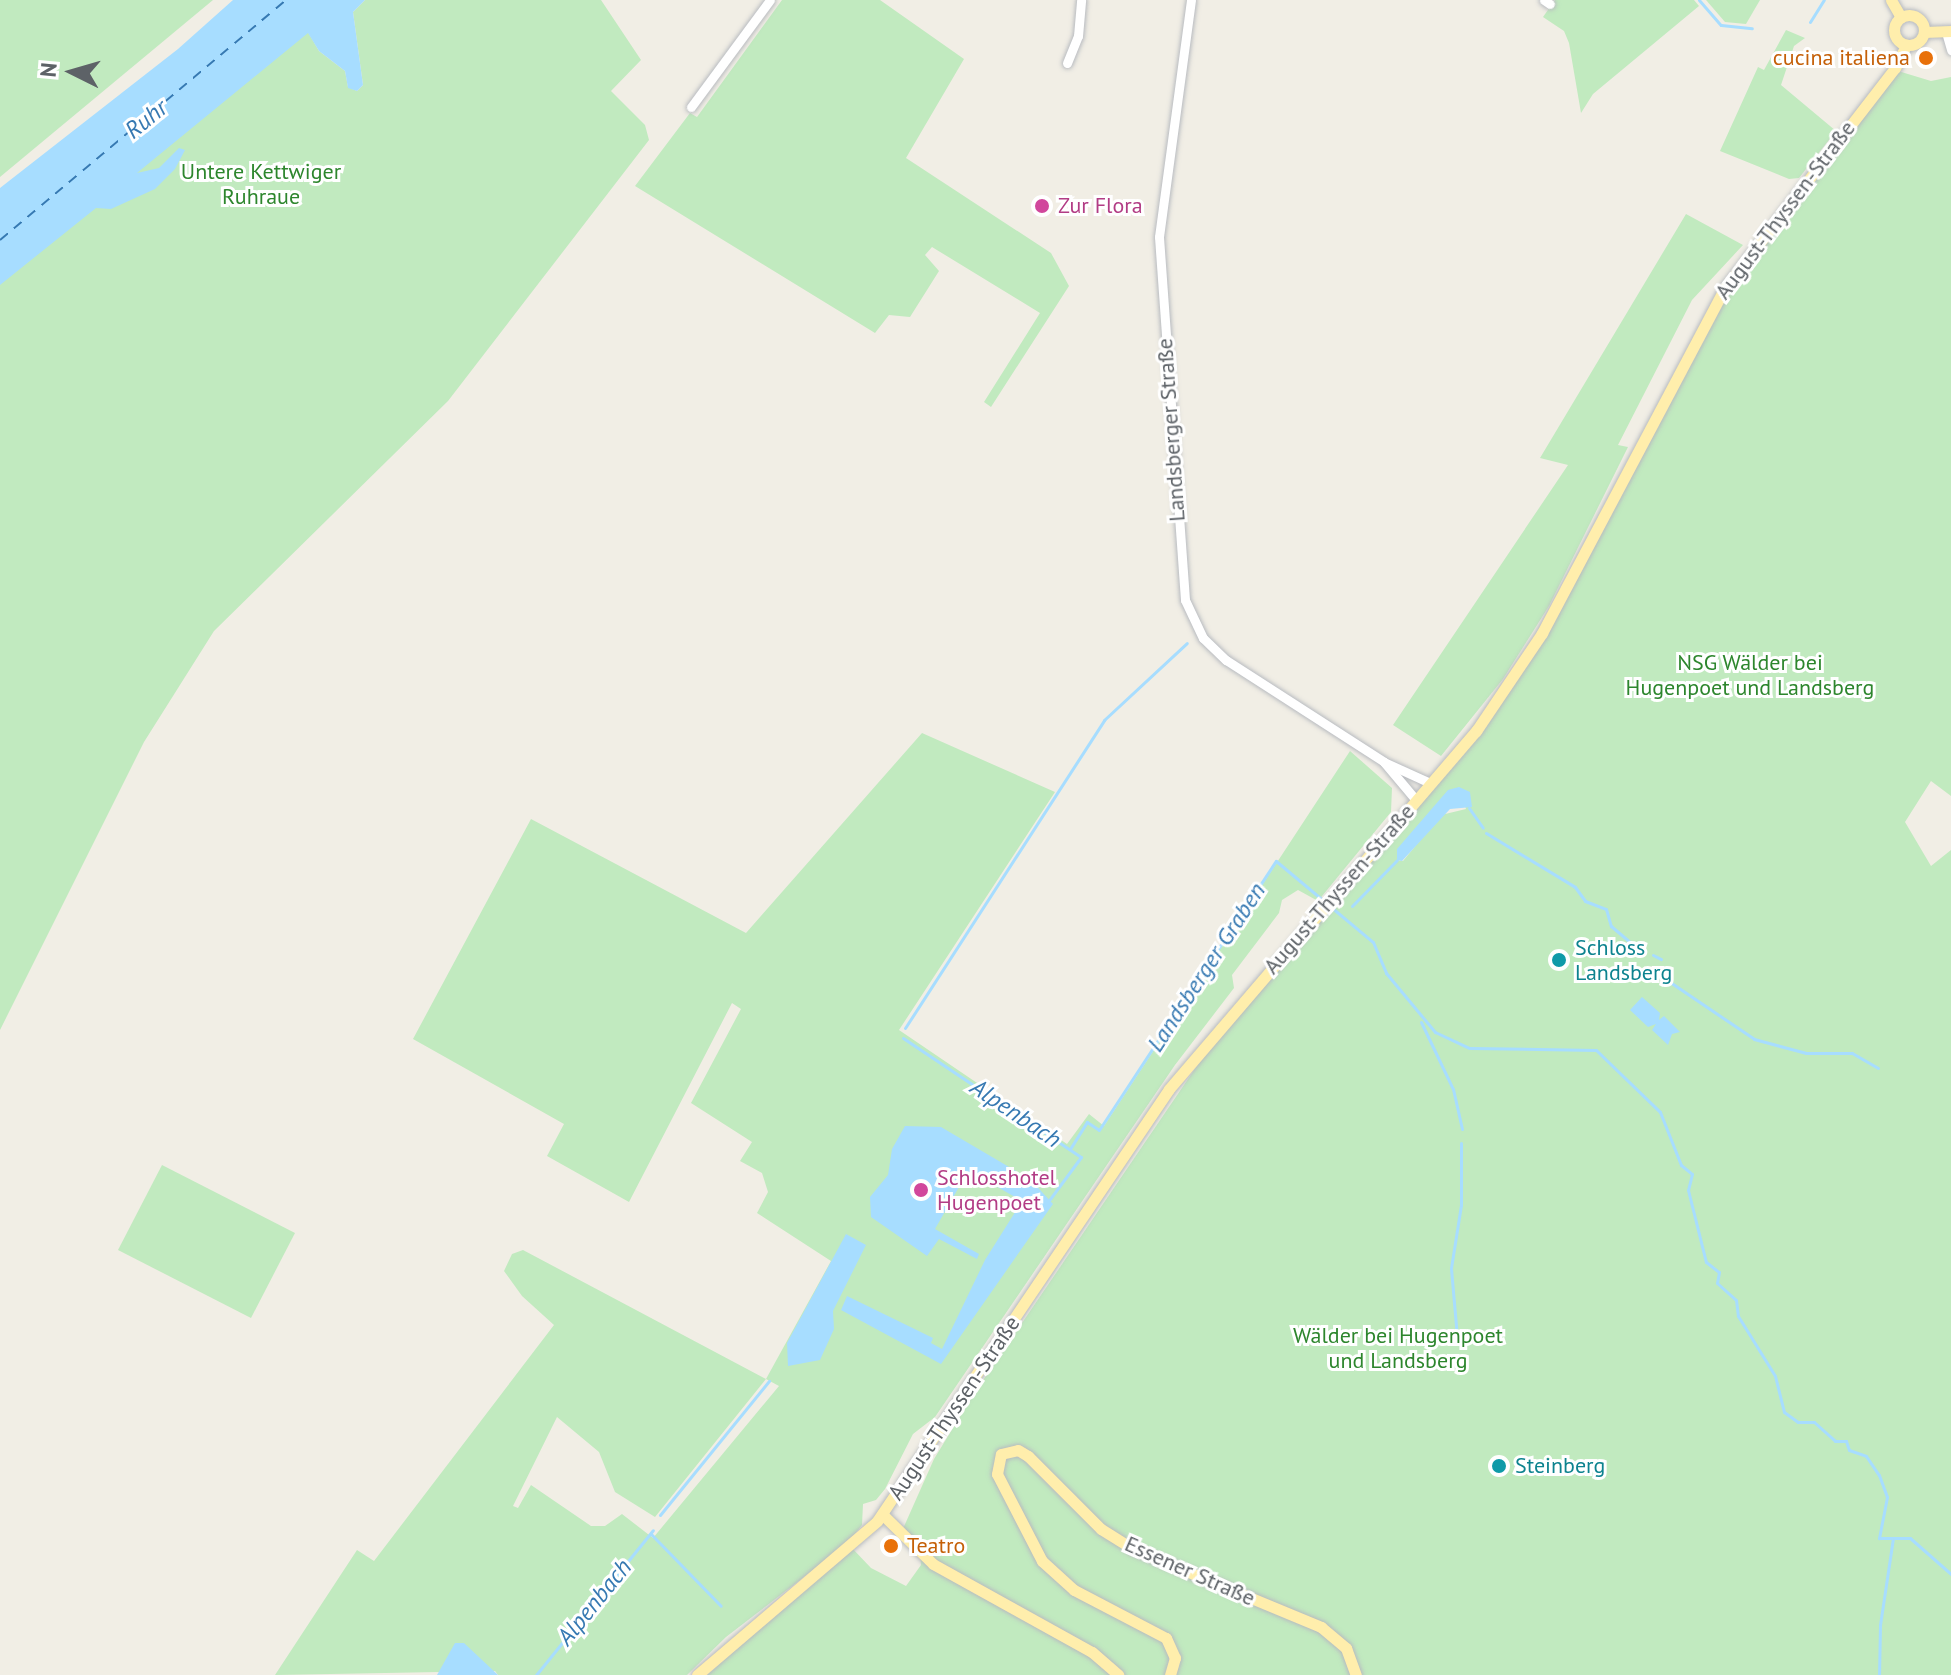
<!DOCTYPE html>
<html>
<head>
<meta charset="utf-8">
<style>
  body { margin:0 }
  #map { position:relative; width:1951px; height:1675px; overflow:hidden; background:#f1eee5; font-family:"PT Sans",sans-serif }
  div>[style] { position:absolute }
  .green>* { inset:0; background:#c1eabf }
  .water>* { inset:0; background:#a7ddff }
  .stream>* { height:3px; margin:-1.5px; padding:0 1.5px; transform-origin:1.5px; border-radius:1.5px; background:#a7ddff }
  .ferry>* { height:2px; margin-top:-1px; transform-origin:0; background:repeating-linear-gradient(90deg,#3679b2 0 10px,transparent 0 18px) }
  .roads { filter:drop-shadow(0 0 2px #b8bbc0) drop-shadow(0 0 2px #b8bbc0) }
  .minor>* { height:9px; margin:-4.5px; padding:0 4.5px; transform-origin:4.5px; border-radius:4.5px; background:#fff }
  .major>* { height:11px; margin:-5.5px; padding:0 5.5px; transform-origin:5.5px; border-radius:5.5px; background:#ffeeac }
  .major>.ring { margin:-5.5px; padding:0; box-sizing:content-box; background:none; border:11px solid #ffeeac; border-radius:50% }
  .dots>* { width:22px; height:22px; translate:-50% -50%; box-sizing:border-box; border:4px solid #fff; border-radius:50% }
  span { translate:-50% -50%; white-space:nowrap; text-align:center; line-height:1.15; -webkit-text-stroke:6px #fff; paint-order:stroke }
  .food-label { font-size:22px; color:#c56008 }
  .right { translate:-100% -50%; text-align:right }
  .left { translate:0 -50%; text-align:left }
  .park-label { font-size:22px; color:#2d862d }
  .hotel-label { font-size:22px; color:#b23c85 }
  .street-label { font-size:22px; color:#5d6267 }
  .culture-label { font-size:22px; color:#0d838f }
  .water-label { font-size:24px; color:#3679b2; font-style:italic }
  .north { position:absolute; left:32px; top:32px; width:80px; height:80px; -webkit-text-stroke:6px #fff; paint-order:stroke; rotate:275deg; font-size:22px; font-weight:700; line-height:32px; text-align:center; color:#5d6267 }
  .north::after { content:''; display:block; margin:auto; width:28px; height:36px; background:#5d6267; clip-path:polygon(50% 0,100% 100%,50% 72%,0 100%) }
</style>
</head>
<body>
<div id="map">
  <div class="green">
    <i style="clip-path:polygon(0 0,213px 0,0 177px)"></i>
    <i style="clip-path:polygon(365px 0,601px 0,641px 60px,611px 91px,645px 125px,649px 140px,448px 401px,214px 631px,144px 742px,0 1030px,0 248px,308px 32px,319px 51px,345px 71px,348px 87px,357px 91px,363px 85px,353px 12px)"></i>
    <i style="clip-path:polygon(782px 0,880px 0,964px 59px,906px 158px,1051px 253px,1069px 286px,991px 407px,984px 402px,1040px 313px,932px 247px,925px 255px,939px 271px,910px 317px,889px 315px,875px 333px,635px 186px,690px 113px,697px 117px)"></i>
    <i style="clip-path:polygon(1555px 0,1694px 0,1699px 6px,1593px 94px,1581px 113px,1569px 43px,1564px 31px,1543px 17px)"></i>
    <i style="clip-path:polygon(1706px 0,1760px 0,1746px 24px,1725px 22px)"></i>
    <i style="clip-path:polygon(1786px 30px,1805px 38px,1794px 46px,1781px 85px,1836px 131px,1799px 178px,1789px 179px,1720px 151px,1758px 67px,1764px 70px)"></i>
    <i style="clip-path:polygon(evenodd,1898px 71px,1931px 81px,1951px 77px,1951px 796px,1931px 781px,1905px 822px,1931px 866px,1951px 850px,1951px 1675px,707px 1675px,852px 1548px,871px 1568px,906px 1586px,921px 1565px,920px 1553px,902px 1531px,934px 1459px,975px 1392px,1201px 1060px,1519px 677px,1728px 293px,1898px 71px,1459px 787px,1466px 809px,1441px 815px,1403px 861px,1397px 860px,1459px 787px)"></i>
    <i style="clip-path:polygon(1686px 214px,1743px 245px,1692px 300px,1618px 445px,1628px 447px,1549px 606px,1503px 679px,1441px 756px,1393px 725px,1568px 465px,1540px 458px)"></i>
    <i style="clip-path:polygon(evenodd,922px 733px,1055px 792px,899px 1030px,1067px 1144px,1089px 1114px,1104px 1126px,1350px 751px,1392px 788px,1391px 812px,1318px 901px,1298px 890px,1282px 900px,1279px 913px,1232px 975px,1234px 988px,1175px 1065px,935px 1417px,913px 1434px,885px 1489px,876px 1500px,863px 1504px,862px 1525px,848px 1543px,726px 1637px,687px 1675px,498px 1675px,495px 1671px,275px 1675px,357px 1550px,374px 1561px,554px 1325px,522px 1296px,504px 1271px,512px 1254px,523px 1250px,766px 1379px,831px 1261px,757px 1213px,768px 1192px,762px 1173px,740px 1161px,752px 1142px,691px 1103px,741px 1009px,732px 1003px,629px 1202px,547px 1156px,564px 1124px,413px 1039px,531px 819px,746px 933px,922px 733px,766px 1379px,779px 1386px,653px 1538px,622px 1514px,605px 1526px,591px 1526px,531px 1485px,518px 1508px,513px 1506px,557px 1417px,599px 1452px,615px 1492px,655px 1517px,766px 1379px)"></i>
    <i style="clip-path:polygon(162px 1165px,295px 1233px,251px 1318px,118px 1250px)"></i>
  </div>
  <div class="water">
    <i style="clip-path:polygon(233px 0,365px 0,353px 12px,363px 85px,357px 91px,348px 88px,345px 71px,319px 51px,308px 33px,137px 173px,159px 168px,179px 148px,185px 150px,175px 169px,155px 189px,111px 209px,96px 208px,0 285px,0 188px,178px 49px)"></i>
    <i style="clip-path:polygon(1459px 787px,1470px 792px,1472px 807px,1450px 809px,1402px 861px,1397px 860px,1397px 849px,1448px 790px)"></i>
    <i style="clip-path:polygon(1642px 997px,1660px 1013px,1659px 1020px,1664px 1016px,1680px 1032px,1672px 1034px,1668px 1045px,1652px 1030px,1656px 1024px,1648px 1027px,1630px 1010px)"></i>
    <i style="clip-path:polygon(905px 1126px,941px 1127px,1031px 1180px,1053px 1204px,941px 1364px,841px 1310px,847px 1296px,933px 1338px,931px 1343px,942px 1349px,985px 1260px,1022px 1201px,973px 1173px,963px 1180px,935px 1229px,979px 1254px,977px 1259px,939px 1239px,927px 1256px,871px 1217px,870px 1197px,888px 1175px,892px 1149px)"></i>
    <i style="clip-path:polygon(846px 1234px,866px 1245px,833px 1311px,834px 1329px,820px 1360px,788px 1366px,787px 1343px)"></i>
    <i style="clip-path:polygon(455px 1643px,464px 1643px,498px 1675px,437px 1675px)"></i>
  </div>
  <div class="stream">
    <i style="left:1699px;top:0;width:33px;rotate:49deg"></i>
    <i style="left:1721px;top:25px;width:31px;rotate:6deg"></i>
    <i style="left:1810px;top:22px;width:26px;rotate:-58deg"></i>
    <i style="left:1469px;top:808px;width:24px;rotate:55deg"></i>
    <i style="left:1486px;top:833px;width:104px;rotate:31.2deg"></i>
    <i style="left:1575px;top:887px;width:17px;rotate:54deg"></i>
    <i style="left:1585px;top:901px;width:22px;rotate:21deg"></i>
    <i style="left:1606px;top:909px;width:18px;rotate:74deg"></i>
    <i style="left:1611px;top:926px;width:43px;rotate:40.3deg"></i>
    <i style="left:1352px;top:906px;width:64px;rotate:-45.6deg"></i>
    <i style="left:1653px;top:955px;width:9px;rotate:27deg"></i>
    <i style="left:1664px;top:969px;width:11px;rotate:75deg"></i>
    <i style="left:1667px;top:980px;width:105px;rotate:34.1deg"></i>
    <i style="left:1754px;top:1039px;width:54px;rotate:15.1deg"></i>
    <i style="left:1806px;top:1053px;width:46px"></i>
    <i style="left:1852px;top:1053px;width:30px;rotate:30deg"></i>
    <i style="left:1421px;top:1022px;width:74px;rotate:64.5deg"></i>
    <i style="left:1453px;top:1089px;width:41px;rotate:77.3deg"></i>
    <i style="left:905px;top:1028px;width:367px;rotate:-57.1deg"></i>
    <i style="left:1104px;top:720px;width:113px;rotate:-42.9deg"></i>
    <i style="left:903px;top:1038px;width:214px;rotate:33.8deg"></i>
    <i style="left:1081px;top:1157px;width:57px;rotate:126.5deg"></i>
    <i style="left:1070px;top:1149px;width:32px;rotate:-58deg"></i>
    <i style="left:1087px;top:1122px;width:14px;rotate:34deg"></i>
    <i style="left:1099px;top:1130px;width:322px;rotate:-56.7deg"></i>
    <i style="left:1276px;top:861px;width:126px;rotate:39.9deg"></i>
    <i style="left:1373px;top:942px;width:34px;rotate:67deg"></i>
    <i style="left:1386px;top:973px;width:77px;rotate:50.3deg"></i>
    <i style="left:1435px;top:1032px;width:38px;rotate:25deg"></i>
    <i style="left:1470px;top:1048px;width:126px;rotate:0.9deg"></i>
    <i style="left:1596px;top:1050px;width:89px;rotate:44.1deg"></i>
    <i style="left:1660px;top:1112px;width:57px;rotate:68.4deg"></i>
    <i style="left:1681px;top:1165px;width:14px;rotate:39deg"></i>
    <i style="left:1692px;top:1174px;width:16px;rotate:104deg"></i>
    <i style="left:1688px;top:1190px;width:74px;rotate:76deg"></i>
    <i style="left:1706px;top:1262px;width:16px;rotate:38deg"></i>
    <i style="left:1719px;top:1272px;width:11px;rotate:100deg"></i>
    <i style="left:1717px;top:1283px;width:25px;rotate:42deg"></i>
    <i style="left:1736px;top:1300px;width:16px;rotate:83deg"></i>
    <i style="left:1738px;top:1316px;width:70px;rotate:58.3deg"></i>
    <i style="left:1775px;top:1376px;width:37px;rotate:76deg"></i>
    <i style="left:1784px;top:1412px;width:17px;rotate:36deg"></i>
    <i style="left:1798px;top:1422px;width:16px"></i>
    <i style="left:1814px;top:1422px;width:28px;rotate:42deg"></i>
    <i style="left:1835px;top:1441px;width:11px"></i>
    <i style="left:1846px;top:1441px;width:9px;rotate:72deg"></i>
    <i style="left:1849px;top:1450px;width:18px;rotate:19deg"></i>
    <i style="left:1866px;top:1456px;width:23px;rotate:56deg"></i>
    <i style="left:1879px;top:1475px;width:23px;rotate:70deg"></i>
    <i style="left:1887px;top:1497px;width:42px;rotate:101deg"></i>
    <i style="left:1879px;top:1538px;width:14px"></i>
    <i style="left:1893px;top:1538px;width:88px;rotate:98.5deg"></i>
    <i style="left:1880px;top:1625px;width:50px;rotate:91.1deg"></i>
    <i style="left:1457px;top:1337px;width:69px;rotate:-95deg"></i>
    <i style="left:1451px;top:1268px;width:64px;rotate:-81deg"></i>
    <i style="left:1461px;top:1205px;width:62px;rotate:-90deg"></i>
    <i style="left:660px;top:1515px;width:173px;rotate:-50.9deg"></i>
    <i style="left:651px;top:1534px;width:100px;rotate:45.8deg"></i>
    <i style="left:1894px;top:1538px;width:16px"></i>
    <i style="left:1910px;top:1538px;width:55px;rotate:41.3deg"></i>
    <i style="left:536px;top:1675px;width:186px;rotate:-51.1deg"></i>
  </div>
  <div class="ferry">
    <i style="left:0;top:240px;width:373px;rotate:-40deg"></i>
  </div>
  <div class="roads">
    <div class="minor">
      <i style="left:1191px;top:0;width:239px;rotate:97.7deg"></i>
      <i style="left:1159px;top:237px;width:364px;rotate:85.9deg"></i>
      <i style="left:1185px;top:600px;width:42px;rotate:64.7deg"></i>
      <i style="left:1203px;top:638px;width:32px;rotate:44deg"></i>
      <i style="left:1226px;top:660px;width:188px;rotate:32.8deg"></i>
      <i style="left:1384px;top:762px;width:51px;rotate:24.5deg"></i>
      <i style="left:1544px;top:0;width:7px;rotate:34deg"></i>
      <i style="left:1946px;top:32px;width:19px;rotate:74deg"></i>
      <i style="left:1067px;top:63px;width:29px;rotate:-68deg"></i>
      <i style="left:1078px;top:36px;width:36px;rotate:-85deg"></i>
      <i style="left:691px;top:107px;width:133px;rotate:-53.6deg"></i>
      <i style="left:1384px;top:762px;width:50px;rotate:49.9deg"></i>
    </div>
    <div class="major">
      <i style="left:1891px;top:0;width:20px;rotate:60deg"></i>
      <i class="ring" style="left:1894px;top:15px;width:19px;height:19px"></i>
      <i style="left:1924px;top:32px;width:27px;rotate:-2deg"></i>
      <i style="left:882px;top:1514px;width:71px;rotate:44.4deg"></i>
      <i style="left:933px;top:1564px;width:182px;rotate:29deg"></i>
      <i style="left:1092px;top:1652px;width:35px;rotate:41deg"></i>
      <i style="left:697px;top:1675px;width:237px;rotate:-40.5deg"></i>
      <i style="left:877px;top:1521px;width:521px;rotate:-55.94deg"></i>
      <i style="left:1169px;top:1089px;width:472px;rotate:-49.4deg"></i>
      <i style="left:1476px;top:731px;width:118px;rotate:-56deg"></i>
      <i style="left:1542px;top:633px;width:389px;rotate:-62.1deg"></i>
      <i style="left:1724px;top:289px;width:279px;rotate:-52.3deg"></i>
      <i style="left:1895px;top:68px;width:25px;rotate:-64deg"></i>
      <i style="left:1170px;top:1675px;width:18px;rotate:-74deg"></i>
      <i style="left:1175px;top:1658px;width:22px;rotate:-114deg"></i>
      <i style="left:1166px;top:1638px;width:104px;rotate:-152.4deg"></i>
      <i style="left:1074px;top:1590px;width:43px;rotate:-137.8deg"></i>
      <i style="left:1042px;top:1561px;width:98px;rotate:-117.3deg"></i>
      <i style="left:997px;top:1474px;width:20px;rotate:-79deg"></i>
      <i style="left:1001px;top:1454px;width:17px;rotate:-13deg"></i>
      <i style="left:1018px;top:1450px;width:12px;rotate:31deg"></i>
      <i style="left:1028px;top:1456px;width:103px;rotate:45deg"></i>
      <i style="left:1101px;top:1529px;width:38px;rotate:32deg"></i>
      <i style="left:1133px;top:1549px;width:204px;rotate:22.5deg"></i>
      <i style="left:1321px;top:1627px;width:33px;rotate:40deg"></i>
      <i style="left:1346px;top:1648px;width:29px;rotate:70deg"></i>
    </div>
  </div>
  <div class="dots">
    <i style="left:1926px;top:58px;background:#e8710a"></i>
    <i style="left:1042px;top:206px;background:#d1479c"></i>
    <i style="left:1559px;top:960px;background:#0f9aa8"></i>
    <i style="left:921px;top:1190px;background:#d1479c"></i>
    <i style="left:1499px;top:1466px;background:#0f9aa8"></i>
    <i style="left:891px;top:1546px;background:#e8710a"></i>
  </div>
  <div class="food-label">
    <span class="right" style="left:1910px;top:58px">cucina italiena</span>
    <span class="left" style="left:907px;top:1546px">Teatro</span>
  </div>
  <div class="park-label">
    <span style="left:261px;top:184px">Untere Kettwiger<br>Ruhraue</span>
    <span style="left:1750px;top:675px">NSG Wälder bei<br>Hugenpoet und Landsberg</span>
    <span style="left:1398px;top:1348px">Wälder bei Hugenpoet<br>und Landsberg</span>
  </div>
  <div class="hotel-label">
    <span class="left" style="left:1058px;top:206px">Zur Flora</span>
    <span class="left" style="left:937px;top:1190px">Schlosshotel<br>Hugenpoet</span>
  </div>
  <div class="street-label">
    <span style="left:1785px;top:210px;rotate:-53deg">August-Thyssen-Straße</span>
    <span style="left:1171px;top:430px;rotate:-94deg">Landsberger Straße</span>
    <span style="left:1339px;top:889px;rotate:-49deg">August-Thyssen-Straße</span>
    <span style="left:954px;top:1408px;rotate:-56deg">August-Thyssen-Straße</span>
    <span style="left:1190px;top:1571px;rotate:24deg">Essener Straße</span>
  </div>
  <div class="culture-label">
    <span class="left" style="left:1575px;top:960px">Schloss<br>Landsberg</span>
    <span class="left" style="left:1515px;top:1466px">Steinberg</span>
  </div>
  <div class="water-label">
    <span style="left:146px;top:119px;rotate:-39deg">Ruhr</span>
    <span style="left:1206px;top:967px;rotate:-57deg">Landsberger Graben</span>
    <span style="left:1016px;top:1113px;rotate:34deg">Alpenbach</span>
    <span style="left:594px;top:1602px;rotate:-51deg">Alpenbach</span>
  </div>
  <div class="north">N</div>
</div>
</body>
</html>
